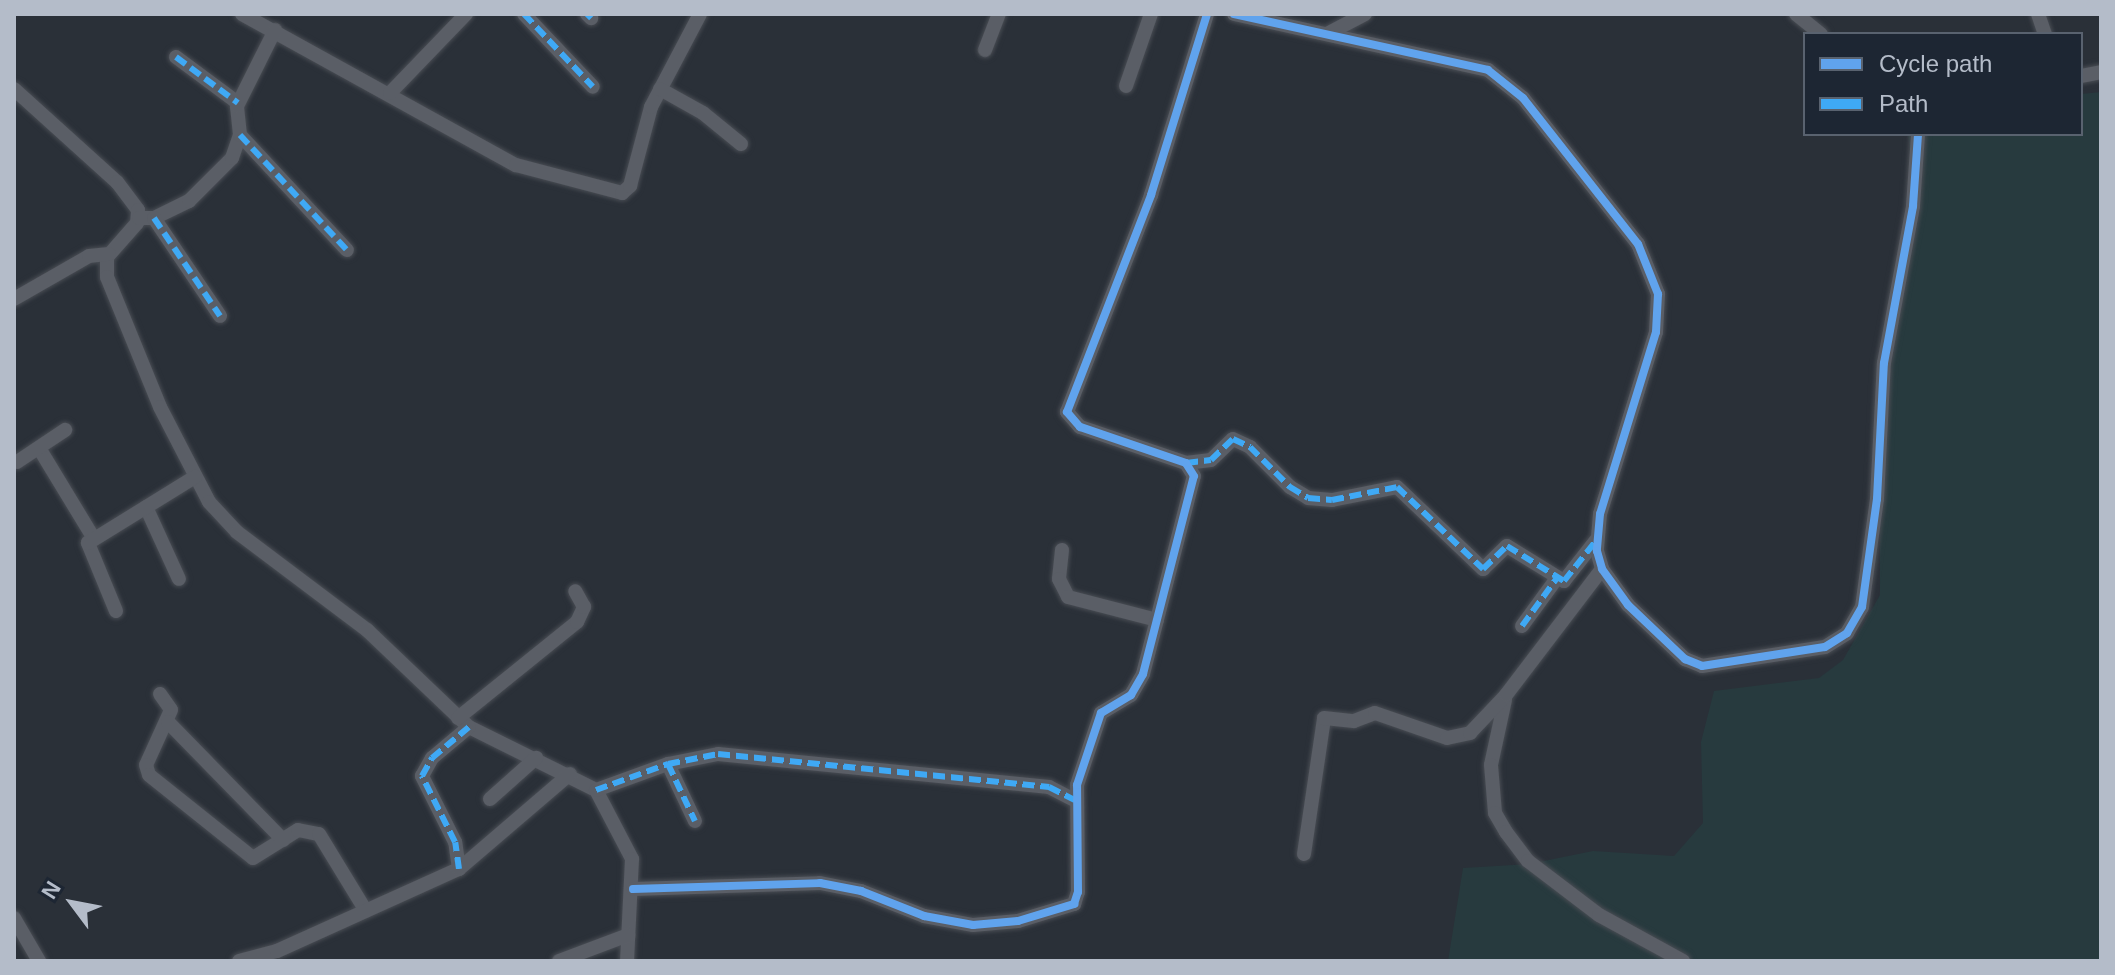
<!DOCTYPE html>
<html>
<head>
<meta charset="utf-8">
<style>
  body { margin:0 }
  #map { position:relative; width:2115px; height:975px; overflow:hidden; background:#2a3038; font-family:Arial,sans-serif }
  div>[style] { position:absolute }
  .green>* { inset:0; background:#273a3e }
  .roads { filter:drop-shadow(0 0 2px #484c53) drop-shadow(0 0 2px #484c53) }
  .minor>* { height:14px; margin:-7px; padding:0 7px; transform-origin:7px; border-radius:7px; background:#5a5e66 }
  .quiet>* { height:6px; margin-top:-3px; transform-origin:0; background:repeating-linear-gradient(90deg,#3fa9f5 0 12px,transparent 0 18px) }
  .cycleway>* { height:8px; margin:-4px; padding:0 4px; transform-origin:4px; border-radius:4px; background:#60a3ed }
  span { translate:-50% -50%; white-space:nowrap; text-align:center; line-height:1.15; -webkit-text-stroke:8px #1d2633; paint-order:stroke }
  .frame { position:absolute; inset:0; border:16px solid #b4bcc9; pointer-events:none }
  .legend { position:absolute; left:1803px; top:32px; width:280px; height:104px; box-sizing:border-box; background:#1d2633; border:2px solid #59626f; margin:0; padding:10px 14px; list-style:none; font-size:24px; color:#b4bcc9 }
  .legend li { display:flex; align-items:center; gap:16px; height:40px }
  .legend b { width:40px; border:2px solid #59626f }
  .north { position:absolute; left:32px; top:863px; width:80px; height:80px; -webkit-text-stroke:6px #1d2633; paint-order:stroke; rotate:302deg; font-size:22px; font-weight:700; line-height:32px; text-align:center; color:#b4bcc9 }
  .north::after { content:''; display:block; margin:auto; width:28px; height:36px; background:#b4bcc9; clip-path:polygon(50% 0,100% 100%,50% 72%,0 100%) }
</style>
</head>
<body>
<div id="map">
  <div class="green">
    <i style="clip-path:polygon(2101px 92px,2101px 961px,1448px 961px,1463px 868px,1529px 864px,1593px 851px,1674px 856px,1703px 823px,1701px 742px,1714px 691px,1819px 678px,1843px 660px,1880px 595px,1880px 425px,1916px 209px,1908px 134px,2081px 134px,2081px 94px)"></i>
  </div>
  <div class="roads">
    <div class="minor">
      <i style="left:242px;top:14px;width:313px;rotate:28.9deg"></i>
      <i style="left:516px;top:165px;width:110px;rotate:14.8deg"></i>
      <i style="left:622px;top:193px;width:11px;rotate:-41deg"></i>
      <i style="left:630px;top:186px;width:82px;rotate:-75.1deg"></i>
      <i style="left:651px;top:107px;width:105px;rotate:-62.2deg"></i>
      <i style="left:524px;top:14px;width:100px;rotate:46.6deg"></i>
      <i style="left:587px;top:14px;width:6px;rotate:45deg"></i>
      <i style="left:1234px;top:14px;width:260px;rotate:12.4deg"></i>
      <i style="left:1488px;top:70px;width:45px;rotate:38.7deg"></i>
      <i style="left:1523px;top:98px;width:186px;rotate:51.8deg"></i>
      <i style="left:1638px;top:244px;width:54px;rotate:68.2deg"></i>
      <i style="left:1658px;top:294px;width:38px;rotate:93deg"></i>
      <i style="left:1656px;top:332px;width:190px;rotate:107.1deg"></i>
      <i style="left:1600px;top:514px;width:37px;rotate:95deg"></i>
      <i style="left:1597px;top:551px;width:19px;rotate:74deg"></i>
      <i style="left:1602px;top:569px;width:44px;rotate:54.2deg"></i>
      <i style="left:1628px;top:605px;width:79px;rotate:43.5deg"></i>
      <i style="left:1685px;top:659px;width:18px;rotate:22deg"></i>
      <i style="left:1702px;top:666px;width:124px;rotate:-8.8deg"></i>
      <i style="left:1825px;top:647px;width:26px;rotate:-32deg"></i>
      <i style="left:1847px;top:633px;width:30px;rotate:-60deg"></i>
      <i style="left:1862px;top:607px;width:109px;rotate:-82.1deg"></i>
      <i style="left:1877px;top:499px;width:136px;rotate:-87.1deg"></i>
      <i style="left:1884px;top:363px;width:160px;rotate:-79.5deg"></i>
      <i style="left:1913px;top:206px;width:72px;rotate:-86deg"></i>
      <i style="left:1796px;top:14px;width:32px;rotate:39deg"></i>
      <i style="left:2038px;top:14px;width:21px;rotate:71deg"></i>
      <i style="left:1327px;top:34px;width:43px;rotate:-27.8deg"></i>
      <i style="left:985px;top:50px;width:39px;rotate:-69deg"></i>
      <i style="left:176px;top:57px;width:77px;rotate:36.6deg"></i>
      <i style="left:2081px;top:76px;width:20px;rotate:-11deg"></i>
      <i style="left:1126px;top:86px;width:76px;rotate:-70.9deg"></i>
      <i style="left:14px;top:89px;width:139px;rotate:42.1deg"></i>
      <i style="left:117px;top:182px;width:35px;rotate:53deg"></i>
      <i style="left:138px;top:210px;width:13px;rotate:94deg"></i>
      <i style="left:137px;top:223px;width:45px;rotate:131.4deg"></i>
      <i style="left:107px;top:257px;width:20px;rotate:90deg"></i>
      <i style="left:107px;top:277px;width:140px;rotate:67.8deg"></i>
      <i style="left:160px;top:407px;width:107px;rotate:62.7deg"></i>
      <i style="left:209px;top:502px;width:41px;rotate:47deg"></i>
      <i style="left:237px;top:532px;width:163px;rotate:37deg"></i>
      <i style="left:367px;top:630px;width:141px;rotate:43.6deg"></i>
      <i style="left:469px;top:727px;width:142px;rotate:26.4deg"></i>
      <i style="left:596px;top:790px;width:78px;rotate:62.4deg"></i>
      <i style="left:632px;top:859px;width:102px;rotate:92.8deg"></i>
      <i style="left:660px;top:89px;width:49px;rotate:29.2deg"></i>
      <i style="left:703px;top:113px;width:49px;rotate:39.2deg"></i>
      <i style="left:390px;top:93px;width:110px;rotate:-46.1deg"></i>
      <i style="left:240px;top:135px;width:157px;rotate:47.1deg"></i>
      <i style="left:139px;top:218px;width:15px"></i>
      <i style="left:154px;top:218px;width:39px;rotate:-26deg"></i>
      <i style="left:189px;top:201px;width:61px;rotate:-45deg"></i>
      <i style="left:232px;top:158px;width:24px;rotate:-71deg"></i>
      <i style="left:240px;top:135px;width:29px;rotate:-96deg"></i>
      <i style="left:237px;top:106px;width:85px;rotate:-63.4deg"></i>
      <i style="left:154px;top:218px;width:118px;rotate:56deg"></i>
      <i style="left:14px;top:299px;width:86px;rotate:-29.8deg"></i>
      <i style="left:89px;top:256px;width:20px;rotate:-6deg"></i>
      <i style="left:39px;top:448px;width:104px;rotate:58.8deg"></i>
      <i style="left:17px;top:462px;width:58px;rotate:-33.7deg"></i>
      <i style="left:1186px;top:463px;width:25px;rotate:-7deg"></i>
      <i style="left:1211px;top:460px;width:30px;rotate:-44deg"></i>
      <i style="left:1233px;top:439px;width:19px;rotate:25deg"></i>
      <i style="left:1250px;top:447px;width:57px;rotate:45deg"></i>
      <i style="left:1290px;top:487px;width:21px;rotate:31deg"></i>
      <i style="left:1308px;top:498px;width:24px;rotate:5deg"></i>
      <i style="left:1332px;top:500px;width:66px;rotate:-11.3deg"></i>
      <i style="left:1397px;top:487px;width:119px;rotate:43.6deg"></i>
      <i style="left:1483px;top:569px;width:33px;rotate:-44deg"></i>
      <i style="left:1507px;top:546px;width:67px;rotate:31.6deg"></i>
      <i style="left:1564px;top:581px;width:53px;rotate:-51.8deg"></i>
      <i style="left:146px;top:507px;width:79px;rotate:65.4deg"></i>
      <i style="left:1062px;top:550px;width:29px;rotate:96deg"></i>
      <i style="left:1059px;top:579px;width:20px;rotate:63deg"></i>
      <i style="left:1068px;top:597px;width:92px;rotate:14.5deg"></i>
      <i style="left:116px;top:611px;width:74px;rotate:-112.4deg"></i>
      <i style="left:88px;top:543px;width:126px;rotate:-31.7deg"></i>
      <i style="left:1522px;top:626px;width:59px;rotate:-53.9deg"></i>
      <i style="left:160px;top:694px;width:19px;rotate:55deg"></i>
      <i style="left:171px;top:710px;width:60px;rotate:114.4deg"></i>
      <i style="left:146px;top:765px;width:10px;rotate:73deg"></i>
      <i style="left:149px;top:775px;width:133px;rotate:38.6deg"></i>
      <i style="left:253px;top:858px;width:53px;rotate:-31.9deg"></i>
      <i style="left:298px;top:830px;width:21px;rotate:11deg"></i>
      <i style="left:319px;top:834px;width:90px;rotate:58.6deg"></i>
      <i style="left:1505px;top:700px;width:66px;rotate:102.2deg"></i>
      <i style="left:1491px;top:765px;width:48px;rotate:85.2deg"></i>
      <i style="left:1495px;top:813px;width:22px;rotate:60deg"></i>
      <i style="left:1506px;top:832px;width:36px;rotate:53deg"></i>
      <i style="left:1528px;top:861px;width:89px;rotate:37.3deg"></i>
      <i style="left:1599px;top:915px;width:96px;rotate:28.7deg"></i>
      <i style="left:458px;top:718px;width:153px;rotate:-38.9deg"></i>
      <i style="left:577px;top:622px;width:17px;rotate:-65deg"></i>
      <i style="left:584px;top:607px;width:18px;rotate:-119deg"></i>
      <i style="left:168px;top:722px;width:165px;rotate:45.7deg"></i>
      <i style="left:668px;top:764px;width:63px;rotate:64.7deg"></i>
      <i style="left:596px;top:790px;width:77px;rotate:-19.9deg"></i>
      <i style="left:668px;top:764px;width:51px;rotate:-11.3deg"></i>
      <i style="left:718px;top:754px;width:333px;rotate:5.7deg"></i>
      <i style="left:1049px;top:787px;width:29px;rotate:27deg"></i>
      <i style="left:490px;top:799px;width:62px;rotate:-41.7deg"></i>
      <i style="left:1304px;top:854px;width:137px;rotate:-81.6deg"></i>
      <i style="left:1324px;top:718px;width:30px;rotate:6deg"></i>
      <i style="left:1354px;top:721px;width:22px;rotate:-21deg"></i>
      <i style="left:1375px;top:713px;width:76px;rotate:19.1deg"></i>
      <i style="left:1447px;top:738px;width:24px;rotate:-12deg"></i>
      <i style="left:1470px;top:733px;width:52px;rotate:-46.5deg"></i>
      <i style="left:1506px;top:695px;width:158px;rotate:-52.7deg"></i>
      <i style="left:459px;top:869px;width:27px;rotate:-98deg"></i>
      <i style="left:455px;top:842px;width:74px;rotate:-116.6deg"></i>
      <i style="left:422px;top:776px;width:21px;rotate:-61deg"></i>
      <i style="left:432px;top:758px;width:48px;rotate:-40deg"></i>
      <i style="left:633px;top:889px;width:187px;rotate:-1.8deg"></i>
      <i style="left:820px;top:883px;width:42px;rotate:11deg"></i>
      <i style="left:861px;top:891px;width:68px;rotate:21.6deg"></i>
      <i style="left:924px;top:916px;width:50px;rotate:10.4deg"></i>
      <i style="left:973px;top:925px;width:45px;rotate:-5.1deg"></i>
      <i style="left:1018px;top:921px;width:59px;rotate:-16.9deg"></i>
      <i style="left:1074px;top:904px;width:13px;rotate:-72deg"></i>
      <i style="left:1078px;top:892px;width:107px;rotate:-90.5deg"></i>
      <i style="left:1077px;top:785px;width:76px;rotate:-71.6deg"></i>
      <i style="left:1101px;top:713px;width:35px;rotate:-31deg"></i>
      <i style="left:1131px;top:695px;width:24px;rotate:-60deg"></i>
      <i style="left:1143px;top:674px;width:204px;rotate:-75.6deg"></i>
      <i style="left:1194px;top:476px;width:15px;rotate:-122deg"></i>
      <i style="left:1186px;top:463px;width:112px;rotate:-161.2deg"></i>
      <i style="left:1080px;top:427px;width:20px;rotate:-131deg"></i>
      <i style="left:1067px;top:412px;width:233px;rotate:-68.8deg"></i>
      <i style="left:1151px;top:195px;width:189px;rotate:-72.8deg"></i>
      <i style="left:14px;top:918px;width:50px;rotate:59.8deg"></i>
      <i style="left:239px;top:961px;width:39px;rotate:-15deg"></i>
      <i style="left:277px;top:951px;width:200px;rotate:-24.3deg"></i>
      <i style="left:459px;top:869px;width:146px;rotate:-40.6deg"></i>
      <i style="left:559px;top:961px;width:74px;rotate:-20.6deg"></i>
    </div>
  </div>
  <div class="quiet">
    <i style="left:524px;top:14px;width:100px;rotate:46.6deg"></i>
    <i style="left:587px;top:14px;width:6px;rotate:45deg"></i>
    <i style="left:176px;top:57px;width:77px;rotate:36.6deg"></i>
    <i style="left:240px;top:135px;width:157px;rotate:47.1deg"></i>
    <i style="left:154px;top:218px;width:118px;rotate:56deg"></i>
    <i style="left:1186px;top:463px;width:25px;rotate:-7deg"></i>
    <i style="left:1211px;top:460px;width:30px;rotate:-44deg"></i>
    <i style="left:1233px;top:439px;width:19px;rotate:25deg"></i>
    <i style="left:1250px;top:447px;width:57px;rotate:45deg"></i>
    <i style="left:1290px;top:487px;width:21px;rotate:31deg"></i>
    <i style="left:1308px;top:498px;width:24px;rotate:5deg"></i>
    <i style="left:1332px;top:500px;width:66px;rotate:-11.3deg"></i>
    <i style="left:1397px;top:487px;width:119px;rotate:43.6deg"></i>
    <i style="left:1483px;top:569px;width:33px;rotate:-44deg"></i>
    <i style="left:1507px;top:546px;width:67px;rotate:31.6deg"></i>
    <i style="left:1564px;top:581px;width:50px;rotate:-51.5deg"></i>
    <i style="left:1522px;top:626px;width:59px;rotate:-53.9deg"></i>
    <i style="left:668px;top:764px;width:63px;rotate:64.7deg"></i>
    <i style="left:596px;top:790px;width:77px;rotate:-19.9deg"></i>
    <i style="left:668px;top:764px;width:51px;rotate:-11.3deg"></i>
    <i style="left:718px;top:754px;width:333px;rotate:5.7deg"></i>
    <i style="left:1049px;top:787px;width:29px;rotate:27deg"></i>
    <i style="left:459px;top:869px;width:27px;rotate:-98deg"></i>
    <i style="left:455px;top:842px;width:74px;rotate:-116.6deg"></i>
    <i style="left:422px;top:776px;width:21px;rotate:-61deg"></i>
    <i style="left:432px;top:758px;width:48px;rotate:-40deg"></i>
  </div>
  <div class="cycleway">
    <i style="left:1234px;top:14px;width:260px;rotate:12.4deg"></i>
    <i style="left:1488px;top:70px;width:45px;rotate:38.7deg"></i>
    <i style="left:1523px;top:98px;width:186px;rotate:51.8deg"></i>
    <i style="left:1638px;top:244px;width:54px;rotate:68.2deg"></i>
    <i style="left:1658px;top:294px;width:38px;rotate:93deg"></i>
    <i style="left:1656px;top:332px;width:190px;rotate:107.1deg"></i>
    <i style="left:1600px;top:514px;width:37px;rotate:95deg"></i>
    <i style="left:1597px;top:551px;width:19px;rotate:74deg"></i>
    <i style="left:1602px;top:569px;width:44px;rotate:54.2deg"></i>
    <i style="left:1628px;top:605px;width:79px;rotate:43.5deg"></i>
    <i style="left:1685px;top:659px;width:18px;rotate:22deg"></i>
    <i style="left:1702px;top:666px;width:124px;rotate:-8.8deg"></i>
    <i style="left:1825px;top:647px;width:26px;rotate:-32deg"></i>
    <i style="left:1847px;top:633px;width:30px;rotate:-60deg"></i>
    <i style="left:1862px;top:607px;width:109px;rotate:-82.1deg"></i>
    <i style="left:1877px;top:499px;width:136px;rotate:-87.1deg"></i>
    <i style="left:1884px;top:363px;width:160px;rotate:-79.5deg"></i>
    <i style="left:1913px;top:206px;width:72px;rotate:-86deg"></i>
    <i style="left:633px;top:889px;width:187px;rotate:-1.8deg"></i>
    <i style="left:820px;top:883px;width:42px;rotate:11deg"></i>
    <i style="left:861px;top:891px;width:68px;rotate:21.6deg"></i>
    <i style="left:924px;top:916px;width:50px;rotate:10.4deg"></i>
    <i style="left:973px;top:925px;width:45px;rotate:-5.1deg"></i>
    <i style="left:1018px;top:921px;width:59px;rotate:-16.9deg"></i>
    <i style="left:1074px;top:904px;width:13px;rotate:-72deg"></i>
    <i style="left:1078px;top:892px;width:107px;rotate:-90.5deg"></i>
    <i style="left:1077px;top:785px;width:76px;rotate:-71.6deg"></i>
    <i style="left:1101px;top:713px;width:35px;rotate:-31deg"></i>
    <i style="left:1131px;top:695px;width:24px;rotate:-60deg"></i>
    <i style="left:1143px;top:674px;width:204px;rotate:-75.6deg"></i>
    <i style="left:1194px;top:476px;width:15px;rotate:-122deg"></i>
    <i style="left:1186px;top:463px;width:112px;rotate:-161.2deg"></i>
    <i style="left:1080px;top:427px;width:20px;rotate:-131deg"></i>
    <i style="left:1067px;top:412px;width:233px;rotate:-68.8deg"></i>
    <i style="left:1151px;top:195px;width:189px;rotate:-72.8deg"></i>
  </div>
  <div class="frame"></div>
  <ul class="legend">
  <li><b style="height:10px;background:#60a3ed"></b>Cycle path</li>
  <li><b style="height:10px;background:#3fa9f5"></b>Path</li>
  </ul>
  <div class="north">N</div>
</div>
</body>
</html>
